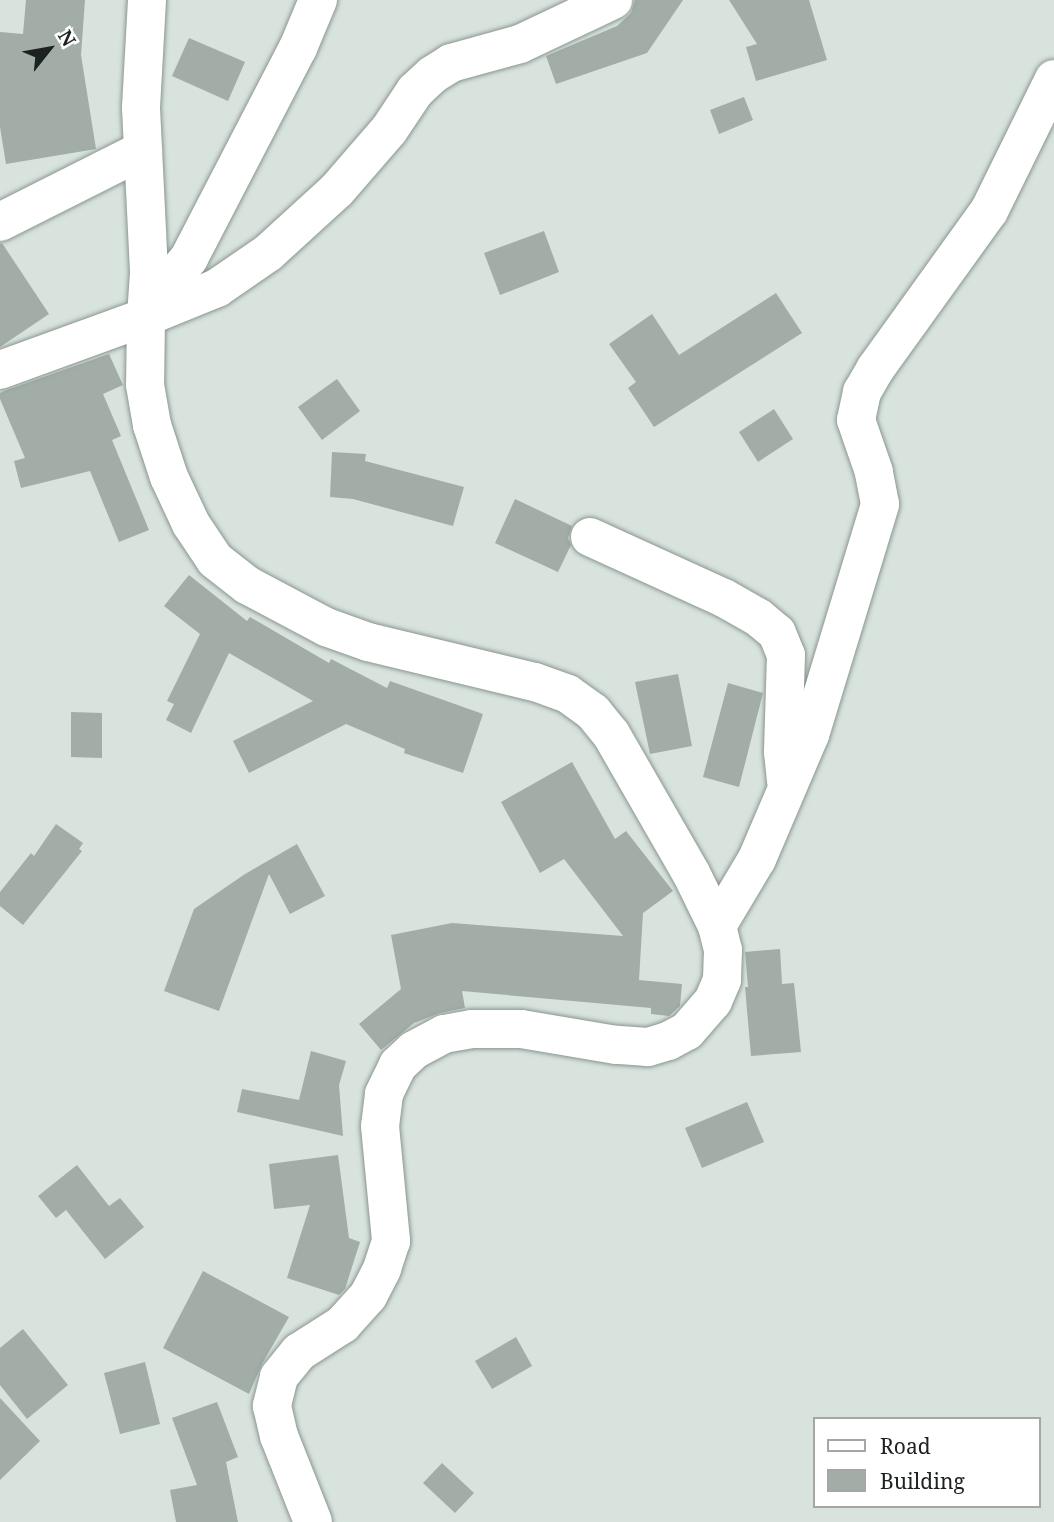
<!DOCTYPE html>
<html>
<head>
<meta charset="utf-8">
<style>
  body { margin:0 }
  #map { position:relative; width:1054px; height:1522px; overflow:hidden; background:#d7e3dc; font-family:"Noto Serif",serif }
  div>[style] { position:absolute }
  .building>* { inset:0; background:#a1ada6 }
  .roads { filter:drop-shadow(0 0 2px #8a968f) drop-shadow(0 0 2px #8a968f) }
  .minor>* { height:38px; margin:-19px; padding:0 19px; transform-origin:19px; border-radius:19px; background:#fff }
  span { translate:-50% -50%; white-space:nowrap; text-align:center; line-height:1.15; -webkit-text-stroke:5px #fff; paint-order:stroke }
  .legend { position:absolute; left:813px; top:1417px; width:228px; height:91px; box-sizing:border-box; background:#fff; border:2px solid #a5a6a5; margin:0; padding:9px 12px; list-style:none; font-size:21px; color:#1d211f }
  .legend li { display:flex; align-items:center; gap:14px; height:35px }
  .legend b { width:35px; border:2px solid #a5a6a5 }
  .north { position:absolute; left:14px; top:14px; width:70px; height:70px; -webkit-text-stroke:5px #fff; paint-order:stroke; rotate:59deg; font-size:19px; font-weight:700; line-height:28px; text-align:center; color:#1d211f }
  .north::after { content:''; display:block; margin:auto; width:24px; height:32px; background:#1d211f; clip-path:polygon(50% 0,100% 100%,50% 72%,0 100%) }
</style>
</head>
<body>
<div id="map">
  <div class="building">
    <i style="clip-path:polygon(26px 0,85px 0,81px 55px,96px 149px,6px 164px,0 127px,0 32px,23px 34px)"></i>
    <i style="clip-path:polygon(683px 0,647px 53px,556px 84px,546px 56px,617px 26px,631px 13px,635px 0)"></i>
    <i style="clip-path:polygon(729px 0,809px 0,827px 60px,756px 81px,746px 47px,757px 44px)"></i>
    <i style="clip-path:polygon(189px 38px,245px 62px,228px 101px,172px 76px)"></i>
    <i style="clip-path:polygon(744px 97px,753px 120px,719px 134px,710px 110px)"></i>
    <i style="clip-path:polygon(544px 231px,559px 272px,500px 295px,484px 253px)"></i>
    <i style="clip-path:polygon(2px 243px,49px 314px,0 347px,0 244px)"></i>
    <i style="clip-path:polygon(776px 293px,802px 333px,654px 427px,628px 388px,636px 382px,609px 344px,652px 314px,679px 355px)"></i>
    <i style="clip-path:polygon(109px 354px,123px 385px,103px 394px,121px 436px,112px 440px,149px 530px,119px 542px,90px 471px,21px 488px,14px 461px,25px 458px,0 399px,0 393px,4px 391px)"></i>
    <i style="clip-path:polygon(337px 379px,360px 411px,322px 440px,298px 407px)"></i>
    <i style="clip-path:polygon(774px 409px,793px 439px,758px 462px,739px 432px)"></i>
    <i style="clip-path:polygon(332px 452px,366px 454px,365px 461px,464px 487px,453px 526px,353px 499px,330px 497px)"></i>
    <i style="clip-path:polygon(515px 499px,572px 526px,568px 538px,571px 545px,558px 572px,495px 543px)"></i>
    <i style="clip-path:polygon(189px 575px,247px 621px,250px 617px,329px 663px,331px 659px,387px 688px,390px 681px,483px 714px,463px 773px,404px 753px,405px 749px,346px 724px,249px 773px,233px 741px,313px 701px,229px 653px,191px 733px,166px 720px,174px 704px,167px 701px,200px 634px,164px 606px)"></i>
    <i style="clip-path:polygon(678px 674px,692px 746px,650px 754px,635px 682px)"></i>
    <i style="clip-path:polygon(728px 683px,763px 693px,739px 787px,703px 777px)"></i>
    <i style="clip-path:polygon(71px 712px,102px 713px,102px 758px,71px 757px)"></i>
    <i style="clip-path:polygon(572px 762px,615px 839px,626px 831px,673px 891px,643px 913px,639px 980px,682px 984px,680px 1006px,669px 1016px,651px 1014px,651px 1008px,462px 991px,465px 1008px,440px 1013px,414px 1023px,381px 1050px,359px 1024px,401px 989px,391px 935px,452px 923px,623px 936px,564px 859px,540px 873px,501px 802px)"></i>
    <i style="clip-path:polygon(56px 824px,83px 843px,79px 849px,82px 851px,23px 925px,0 906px,0 892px,31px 853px,34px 856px)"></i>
    <i style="clip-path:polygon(297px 844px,325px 896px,290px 914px,269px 874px,219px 1011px,164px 991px,194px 909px,245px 874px)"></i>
    <i style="clip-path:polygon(780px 949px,782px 984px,794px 983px,801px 1052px,751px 1056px,745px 987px,748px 987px,745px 952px)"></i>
    <i style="clip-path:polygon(311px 1051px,346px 1061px,339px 1085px,343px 1136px,237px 1112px,242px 1089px,299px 1100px)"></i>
    <i style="clip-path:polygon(747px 1102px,764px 1142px,702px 1168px,685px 1128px)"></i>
    <i style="clip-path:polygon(338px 1155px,349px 1238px,360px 1242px,345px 1289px,339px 1295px,287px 1278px,310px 1205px,274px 1209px,269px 1164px)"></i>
    <i style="clip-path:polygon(77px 1165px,109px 1206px,120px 1198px,144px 1227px,105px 1259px,66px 1210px,56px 1218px,38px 1196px)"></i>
    <i style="clip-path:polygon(203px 1271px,289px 1317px,262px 1364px,249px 1394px,163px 1348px)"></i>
    <i style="clip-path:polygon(23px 1329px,68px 1385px,27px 1419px,0 1385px,0 1348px)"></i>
    <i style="clip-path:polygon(516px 1337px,532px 1366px,492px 1389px,475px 1361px)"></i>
    <i style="clip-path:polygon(145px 1362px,160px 1424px,120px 1434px,104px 1373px)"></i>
    <i style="clip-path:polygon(0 1398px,40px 1441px,0 1480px)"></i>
    <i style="clip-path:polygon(217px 1402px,238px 1457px,226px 1462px,238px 1522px,176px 1522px,170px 1490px,197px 1485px,172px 1418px)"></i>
    <i style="clip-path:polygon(442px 1463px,474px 1493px,455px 1513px,423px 1483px)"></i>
  </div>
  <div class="roads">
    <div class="minor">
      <i style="left:147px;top:0;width:108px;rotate:93.2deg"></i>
      <i style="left:141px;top:108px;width:165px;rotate:87.2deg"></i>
      <i style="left:149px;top:273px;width:44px;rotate:93.9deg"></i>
      <i style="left:146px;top:317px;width:77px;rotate:-22.2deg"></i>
      <i style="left:217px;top:288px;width:62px;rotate:-34.5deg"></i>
      <i style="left:268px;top:253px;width:93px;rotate:-42.4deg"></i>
      <i style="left:337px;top:190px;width:79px;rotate:-49.1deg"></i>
      <i style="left:389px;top:130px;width:47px;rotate:-56.3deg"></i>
      <i style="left:415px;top:91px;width:23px;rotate:-43deg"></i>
      <i style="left:432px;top:75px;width:22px;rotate:-32deg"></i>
      <i style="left:451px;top:63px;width:72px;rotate:-15.4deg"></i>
      <i style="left:520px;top:44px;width:103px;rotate:-25.3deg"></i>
      <i style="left:0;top:222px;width:160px;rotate:-26.7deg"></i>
      <i style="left:148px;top:298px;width:21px;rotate:-35deg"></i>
      <i style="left:165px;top:286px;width:37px;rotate:-49deg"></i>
      <i style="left:189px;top:258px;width:237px;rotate:-62.6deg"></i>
      <i style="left:298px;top:48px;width:52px;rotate:-67.4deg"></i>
      <i style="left:0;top:370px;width:155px;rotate:-20deg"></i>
      <i style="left:146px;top:317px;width:68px;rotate:90.8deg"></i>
      <i style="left:145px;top:385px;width:41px;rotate:80.1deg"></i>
      <i style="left:152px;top:425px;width:55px;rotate:71.9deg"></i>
      <i style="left:169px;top:477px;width:52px;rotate:64.9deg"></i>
      <i style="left:191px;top:524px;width:43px;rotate:56.3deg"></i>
      <i style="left:215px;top:560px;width:41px;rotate:38deg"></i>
      <i style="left:247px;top:585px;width:89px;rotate:28deg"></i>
      <i style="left:326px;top:627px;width:45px;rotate:19.7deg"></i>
      <i style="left:368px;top:642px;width:172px;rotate:13.5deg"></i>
      <i style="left:535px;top:682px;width:35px;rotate:20deg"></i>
      <i style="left:568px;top:694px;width:31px;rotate:36deg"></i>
      <i style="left:593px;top:712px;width:28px;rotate:51deg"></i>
      <i style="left:611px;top:734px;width:160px;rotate:60.1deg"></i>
      <i style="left:691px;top:873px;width:59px;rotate:63.9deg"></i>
      <i style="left:717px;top:926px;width:25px;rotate:76deg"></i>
      <i style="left:723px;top:950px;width:30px;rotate:92deg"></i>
      <i style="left:722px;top:980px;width:23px;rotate:113deg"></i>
      <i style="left:713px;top:1001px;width:40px;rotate:131deg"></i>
      <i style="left:687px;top:1031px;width:21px;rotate:152deg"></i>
      <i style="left:668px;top:1041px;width:21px;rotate:163deg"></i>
      <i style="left:648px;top:1047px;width:32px;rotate:-176deg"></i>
      <i style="left:616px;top:1045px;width:96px;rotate:-170.4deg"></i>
      <i style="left:521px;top:1029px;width:49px;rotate:180deg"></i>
      <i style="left:472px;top:1029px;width:28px;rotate:170deg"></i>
      <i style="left:444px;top:1034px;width:34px;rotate:152deg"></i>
      <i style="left:414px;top:1050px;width:22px;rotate:137deg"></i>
      <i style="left:398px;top:1065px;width:32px;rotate:116deg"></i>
      <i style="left:384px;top:1094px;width:32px;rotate:97deg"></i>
      <i style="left:380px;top:1126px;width:116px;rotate:84.5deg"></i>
      <i style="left:391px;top:1241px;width:29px;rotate:108deg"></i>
      <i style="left:382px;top:1269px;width:30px;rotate:117deg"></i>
      <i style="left:368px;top:1296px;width:38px;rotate:132deg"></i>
      <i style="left:343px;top:1324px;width:52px;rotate:147.5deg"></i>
      <i style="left:299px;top:1352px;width:32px;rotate:129deg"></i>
      <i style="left:279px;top:1377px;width:30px;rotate:104deg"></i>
      <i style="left:272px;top:1406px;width:31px;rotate:77deg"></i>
      <i style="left:279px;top:1436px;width:92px;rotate:68.4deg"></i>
      <i style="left:590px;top:537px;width:147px;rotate:24.5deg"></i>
      <i style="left:724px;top:598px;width:40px;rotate:29.7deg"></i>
      <i style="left:759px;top:618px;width:23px;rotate:40deg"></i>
      <i style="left:777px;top:633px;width:24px;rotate:68deg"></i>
      <i style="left:786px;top:655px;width:97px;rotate:91.8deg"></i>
      <i style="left:783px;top:752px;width:30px;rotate:84deg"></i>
      <i style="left:717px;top:926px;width:78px;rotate:-59.2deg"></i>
      <i style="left:757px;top:859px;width:135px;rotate:-66.9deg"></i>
      <i style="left:810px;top:735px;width:241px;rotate:-73.1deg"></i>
      <i style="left:880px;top:504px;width:33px;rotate:-101deg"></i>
      <i style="left:874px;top:472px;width:55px;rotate:-109.1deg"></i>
      <i style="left:856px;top:420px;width:29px;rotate:-78deg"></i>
      <i style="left:862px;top:392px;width:28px;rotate:-60deg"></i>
      <i style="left:876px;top:368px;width:193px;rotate:-54.3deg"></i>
      <i style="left:989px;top:211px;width:147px;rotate:-63.8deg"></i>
    </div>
  </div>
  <ul class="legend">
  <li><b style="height:9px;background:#fff"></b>Road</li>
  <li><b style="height:19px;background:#a1ada6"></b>Building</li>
  </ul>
  <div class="north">N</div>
</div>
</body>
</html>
